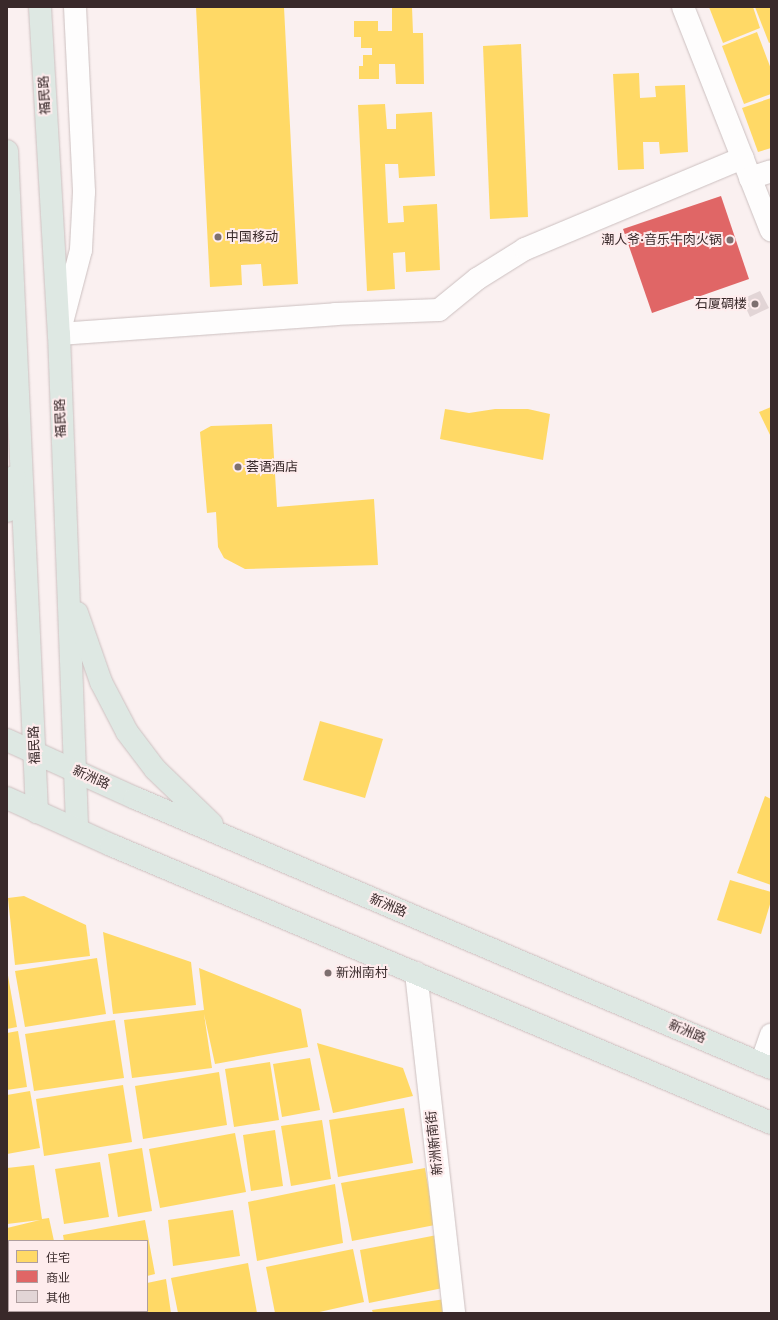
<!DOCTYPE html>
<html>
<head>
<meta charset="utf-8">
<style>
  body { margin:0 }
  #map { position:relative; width:778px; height:1320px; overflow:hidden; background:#faf0f0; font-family:"Libre Baskerville","Noto Sans SC",serif }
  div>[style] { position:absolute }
  .homes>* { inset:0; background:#ffd966 }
  .shops>* { inset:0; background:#e06666 }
  .building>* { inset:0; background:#e2d5d6 }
  .roads { filter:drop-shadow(0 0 1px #ccc0c0) drop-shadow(0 0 1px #ccc0c0) }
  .minor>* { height:22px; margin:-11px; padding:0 11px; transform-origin:11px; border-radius:11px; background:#fefdfd }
  .major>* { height:22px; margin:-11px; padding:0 11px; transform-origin:11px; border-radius:11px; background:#dee8e3 }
  .dots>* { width:11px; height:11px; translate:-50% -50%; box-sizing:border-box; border:2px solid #feeced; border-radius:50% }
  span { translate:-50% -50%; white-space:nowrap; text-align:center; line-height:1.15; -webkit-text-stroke:4px #feeced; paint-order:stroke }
  .street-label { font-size:13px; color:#39292a }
  .poi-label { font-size:13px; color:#39292a }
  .left { translate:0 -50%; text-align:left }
  .right { translate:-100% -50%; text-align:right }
  .frame { position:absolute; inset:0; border:8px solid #39292a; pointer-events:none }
  .legend { position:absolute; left:8px; top:1240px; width:140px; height:72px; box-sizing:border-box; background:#feeced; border:1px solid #af9e9f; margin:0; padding:5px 7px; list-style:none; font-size:12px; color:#39292a }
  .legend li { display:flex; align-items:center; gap:8px; height:20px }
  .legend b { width:20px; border:1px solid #af9e9f }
</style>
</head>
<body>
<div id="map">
  <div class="homes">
    <i style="clip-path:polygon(196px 7px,284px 7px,298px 284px,263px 286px,261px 264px,241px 265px,242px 285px,210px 287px)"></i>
    <i style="clip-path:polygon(392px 7px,412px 7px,413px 33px,423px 33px,424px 84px,396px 84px,395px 64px,379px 64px,379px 79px,359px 79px,359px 66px,363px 66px,363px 55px,372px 55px,372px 48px,361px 48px,361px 37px,354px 37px,354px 21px,378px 21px,378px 31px,392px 31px)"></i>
    <i style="clip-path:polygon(709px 7px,753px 7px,760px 28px,723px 43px)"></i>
    <i style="clip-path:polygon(755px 7px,771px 7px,771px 42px,769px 43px)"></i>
    <i style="clip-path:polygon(757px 32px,771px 69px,771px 94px,744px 104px,722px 46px)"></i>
    <i style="clip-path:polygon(521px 44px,528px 217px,490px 219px,483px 46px)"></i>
    <i style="clip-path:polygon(639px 73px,640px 98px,656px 97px,655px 86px,685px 85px,688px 152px,660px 154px,659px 142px,643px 142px,644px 169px,618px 170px,613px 74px)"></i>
    <i style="clip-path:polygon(771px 98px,771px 148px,758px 152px,742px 108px)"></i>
    <i style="clip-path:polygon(385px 104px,387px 129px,396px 129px,396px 114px,432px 112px,435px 176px,399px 178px,398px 164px,385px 164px,388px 223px,404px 222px,403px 206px,437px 204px,440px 270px,406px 272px,405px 252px,393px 253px,395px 289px,367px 291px,358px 105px)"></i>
    <i style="clip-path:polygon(771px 407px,771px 437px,759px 412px)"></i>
    <i style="clip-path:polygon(445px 409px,469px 413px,495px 409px,528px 409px,550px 414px,543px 460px,440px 439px)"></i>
    <i style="clip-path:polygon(272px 424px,277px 507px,374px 499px,378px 565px,245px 569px,224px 558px,218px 547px,216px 512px,207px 513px,200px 432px,211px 426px)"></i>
    <i style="clip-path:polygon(320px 721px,383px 739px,365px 798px,303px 780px)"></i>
    <i style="clip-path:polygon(765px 796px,771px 799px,771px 885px,737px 873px)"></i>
    <i style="clip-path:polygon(730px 880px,771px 892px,771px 901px,761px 934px,717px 920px)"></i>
    <i style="clip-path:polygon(24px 896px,86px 925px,90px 956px,15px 965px,8px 898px)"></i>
    <i style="clip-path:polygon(103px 932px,191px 962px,196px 1005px,113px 1014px)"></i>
    <i style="clip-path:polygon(97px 958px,106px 1014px,25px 1027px,15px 971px)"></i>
    <i style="clip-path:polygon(199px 968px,301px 1009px,308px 1047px,215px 1064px,204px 1014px,212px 1068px,132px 1078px,124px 1020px,204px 1010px)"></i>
    <i style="clip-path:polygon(7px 970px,17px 1027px,7px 1029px)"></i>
    <i style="clip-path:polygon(115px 1020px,124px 1078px,34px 1091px,25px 1034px)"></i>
    <i style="clip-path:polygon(18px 1031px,27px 1087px,7px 1090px,7px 1033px)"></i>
    <i style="clip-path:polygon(317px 1043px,403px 1068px,413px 1096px,333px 1113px)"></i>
    <i style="clip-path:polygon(310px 1058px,320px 1110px,282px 1117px,273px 1064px)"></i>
    <i style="clip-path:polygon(270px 1062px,279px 1120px,234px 1127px,225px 1069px)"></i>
    <i style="clip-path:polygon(219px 1072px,227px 1125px,143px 1139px,135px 1086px)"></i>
    <i style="clip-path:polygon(123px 1085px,132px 1142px,44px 1156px,36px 1099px)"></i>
    <i style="clip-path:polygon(30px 1091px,40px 1148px,7px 1154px,7px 1095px)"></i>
    <i style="clip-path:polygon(404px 1108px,413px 1163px,338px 1177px,329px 1120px)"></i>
    <i style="clip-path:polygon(322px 1120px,331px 1179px,291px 1186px,281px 1126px)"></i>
    <i style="clip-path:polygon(275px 1130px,283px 1186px,251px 1191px,243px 1135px)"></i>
    <i style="clip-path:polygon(235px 1133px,246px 1192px,160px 1208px,149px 1149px)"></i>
    <i style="clip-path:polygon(142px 1148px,152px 1211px,118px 1217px,108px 1154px)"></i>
    <i style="clip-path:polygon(100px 1162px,109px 1217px,64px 1224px,55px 1169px)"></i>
    <i style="clip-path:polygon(34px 1165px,42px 1219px,49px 1218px,54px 1241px,9px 1241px,8px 1261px,7px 1228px,40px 1220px,7px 1224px,7px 1168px)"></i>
    <i style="clip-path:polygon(425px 1168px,435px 1225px,352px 1241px,341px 1183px)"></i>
    <i style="clip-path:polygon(335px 1184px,343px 1243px,257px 1261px,248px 1202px)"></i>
    <i style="clip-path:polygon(233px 1210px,240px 1256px,173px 1266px,168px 1220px)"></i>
    <i style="clip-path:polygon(145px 1220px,155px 1274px,147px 1276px,147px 1241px,64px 1241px,63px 1235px)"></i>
    <i style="clip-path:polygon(437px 1235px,448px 1287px,369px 1303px,360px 1250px)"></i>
    <i style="clip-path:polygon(353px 1249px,364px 1302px,315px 1313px,275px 1313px,266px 1267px)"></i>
    <i style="clip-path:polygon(248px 1263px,257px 1313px,178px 1313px,171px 1278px)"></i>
    <i style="clip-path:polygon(7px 1268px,9px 1268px,7px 1306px)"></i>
    <i style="clip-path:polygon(166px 1279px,171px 1313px,79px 1313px,78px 1311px,147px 1311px,147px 1283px)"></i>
    <i style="clip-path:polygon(445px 1299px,447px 1313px,373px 1313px,372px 1310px)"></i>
    <i style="clip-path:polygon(7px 1309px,54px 1311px,55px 1313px,7px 1313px)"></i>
  </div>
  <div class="shops">
    <i style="clip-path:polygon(721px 196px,749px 279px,652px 313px,623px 229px)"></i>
  </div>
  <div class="building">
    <i style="clip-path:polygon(760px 291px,769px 308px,750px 317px,742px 299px)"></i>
  </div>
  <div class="roads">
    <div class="minor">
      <i style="left:75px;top:7px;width:185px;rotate:87.2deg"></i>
      <i style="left:84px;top:192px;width:58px;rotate:93deg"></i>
      <i style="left:81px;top:250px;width:87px;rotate:104.7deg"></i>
      <i style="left:59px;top:334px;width:277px;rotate:-4.1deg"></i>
      <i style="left:335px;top:314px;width:104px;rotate:-2.2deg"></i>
      <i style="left:439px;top:310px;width:49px;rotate:-39.2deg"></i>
      <i style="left:477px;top:279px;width:57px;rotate:-32deg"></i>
      <i style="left:525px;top:249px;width:236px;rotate:-22.7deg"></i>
      <i style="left:683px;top:7px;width:240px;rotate:68.5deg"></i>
      <i style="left:750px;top:178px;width:22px;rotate:-18deg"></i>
      <i style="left:416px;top:973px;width:342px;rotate:83.6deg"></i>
      <i style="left:761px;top:1064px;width:31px;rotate:-71deg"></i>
    </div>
    <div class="major">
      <i style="left:40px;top:7px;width:328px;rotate:86.7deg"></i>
      <i style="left:59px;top:334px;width:496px;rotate:87.9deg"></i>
      <i style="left:7px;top:151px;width:662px;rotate:87.4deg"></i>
      <i style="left:7px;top:511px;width:35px;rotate:-78deg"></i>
      <i style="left:77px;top:613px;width:73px;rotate:70.8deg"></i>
      <i style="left:101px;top:682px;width:56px;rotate:62.5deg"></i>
      <i style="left:127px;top:732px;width:46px;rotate:52.9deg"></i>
      <i style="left:155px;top:769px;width:79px;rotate:44deg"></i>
      <i style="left:7px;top:740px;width:141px;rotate:24.4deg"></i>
      <i style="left:135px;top:798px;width:691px;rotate:23deg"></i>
      <i style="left:7px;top:798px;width:114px;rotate:24.3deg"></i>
      <i style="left:111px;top:845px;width:716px;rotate:22.84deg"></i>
    </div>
  </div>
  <div class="dots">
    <i style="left:218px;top:237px;background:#7d6f6f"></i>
    <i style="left:730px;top:240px;background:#7d6f6f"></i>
    <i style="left:755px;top:304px;background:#7d6f6f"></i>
    <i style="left:238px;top:467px;background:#7d6f6f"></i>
    <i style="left:328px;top:973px;background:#7d6f6f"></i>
  </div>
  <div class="street-label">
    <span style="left:45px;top:95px;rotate:-93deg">福民路</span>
    <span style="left:61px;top:418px;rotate:-92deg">福民路</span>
    <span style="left:35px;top:745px;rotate:-92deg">福民路</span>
    <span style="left:91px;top:778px;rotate:24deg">新洲路</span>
    <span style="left:388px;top:906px;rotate:23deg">新洲路</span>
    <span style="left:687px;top:1032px;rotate:23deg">新洲路</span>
    <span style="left:435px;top:1143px;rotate:-96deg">新洲新南街</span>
  </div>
  <div class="poi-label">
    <span class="left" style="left:226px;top:237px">中国移动</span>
    <span class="right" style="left:722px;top:240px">潮人爷·音乐牛肉火锅</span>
    <span class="right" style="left:747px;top:304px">石厦碉楼</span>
    <span class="left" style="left:246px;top:467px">荟语酒店</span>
    <span class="left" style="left:336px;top:973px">新洲南村</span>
  </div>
  <div class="frame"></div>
  <ul class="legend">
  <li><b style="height:11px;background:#ffd966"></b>住宅</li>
  <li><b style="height:11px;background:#e06666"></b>商业</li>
  <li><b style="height:11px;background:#e2d5d6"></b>其他</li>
  </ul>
</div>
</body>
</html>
